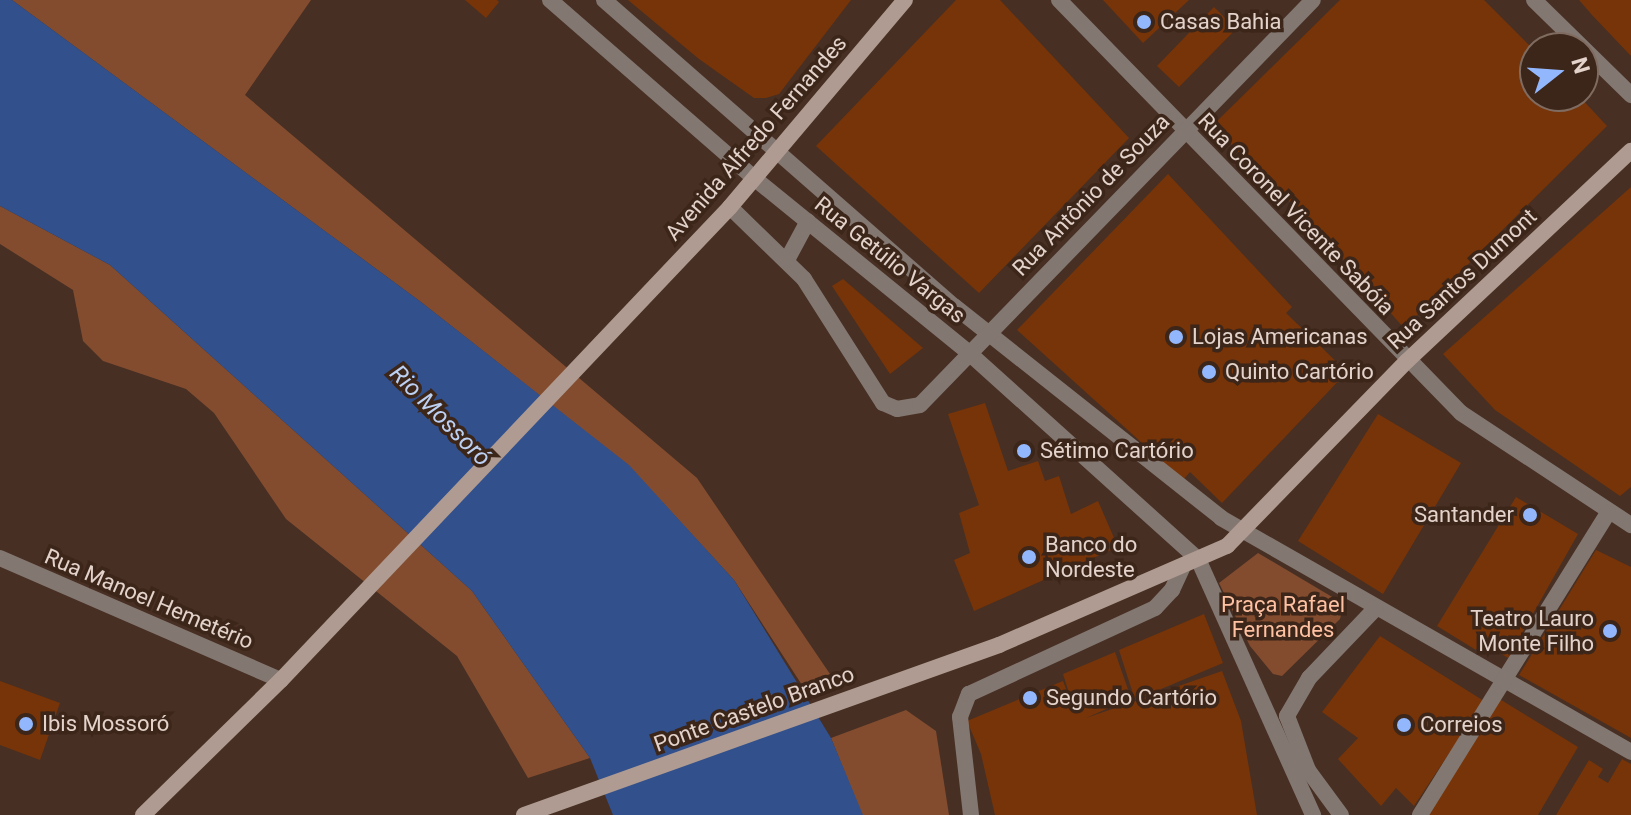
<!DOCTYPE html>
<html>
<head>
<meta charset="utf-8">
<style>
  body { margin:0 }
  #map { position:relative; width:1631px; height:815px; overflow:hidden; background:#472f23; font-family:Roboto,sans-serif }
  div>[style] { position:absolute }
  .green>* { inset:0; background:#834c2f }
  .water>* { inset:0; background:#31508c }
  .building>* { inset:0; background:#773408 }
  .street>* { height:16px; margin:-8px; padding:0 8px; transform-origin:8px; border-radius:8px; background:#837771 }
  .secondary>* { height:16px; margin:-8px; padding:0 8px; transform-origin:8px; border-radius:8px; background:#af9b91 }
  .dots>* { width:22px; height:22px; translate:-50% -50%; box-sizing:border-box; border:4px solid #3c2519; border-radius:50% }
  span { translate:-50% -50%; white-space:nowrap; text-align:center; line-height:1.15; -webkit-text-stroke:7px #3c2519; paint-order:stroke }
  .poi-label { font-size:22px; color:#e3d3cb }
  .left { translate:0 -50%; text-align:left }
  .right { translate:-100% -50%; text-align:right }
  .street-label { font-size:22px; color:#e3d3cb }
  .park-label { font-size:22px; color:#fec1a2 }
  .water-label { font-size:24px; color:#bcd0f3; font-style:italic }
  .north { position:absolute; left:1519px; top:32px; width:80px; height:80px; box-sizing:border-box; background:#3c2519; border:2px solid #7f6b60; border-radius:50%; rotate:73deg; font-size:22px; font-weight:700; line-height:32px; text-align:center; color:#e3d3cb }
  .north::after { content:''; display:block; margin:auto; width:28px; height:36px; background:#92b7fd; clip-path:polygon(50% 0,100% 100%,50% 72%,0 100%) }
</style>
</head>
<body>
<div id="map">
  <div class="green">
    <i style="clip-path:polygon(12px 0,311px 0,245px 95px,697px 478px,830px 674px,802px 685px,734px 580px,628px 465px,421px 302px)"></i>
    <i style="clip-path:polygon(0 206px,110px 265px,472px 591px,590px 758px,528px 778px,457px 656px,286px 519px,214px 413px,186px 389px,103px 361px,83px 341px,73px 290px,0 244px)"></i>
    <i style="clip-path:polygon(1258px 553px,1344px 604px,1340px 619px,1282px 676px,1273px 674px,1250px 646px,1219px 583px)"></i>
    <i style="clip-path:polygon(906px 710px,936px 731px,949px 815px,862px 815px,831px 738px)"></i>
  </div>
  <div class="water">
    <i style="clip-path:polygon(0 0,12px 0,421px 302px,629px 465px,734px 580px,831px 738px,863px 815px,613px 815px,590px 758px,472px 591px,110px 265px,0 206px)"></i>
  </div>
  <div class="building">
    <i style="clip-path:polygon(465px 0,497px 0,499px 2px,486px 18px)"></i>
    <i style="clip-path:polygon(628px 0,851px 0,779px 94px,766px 98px,754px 98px,699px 59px)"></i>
    <i style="clip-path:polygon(956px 0,1000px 0,1129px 138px,979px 293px,816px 146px)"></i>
    <i style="clip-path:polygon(1103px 0,1189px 0,1143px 43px)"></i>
    <i style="clip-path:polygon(1340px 0,1484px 0,1535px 51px,1535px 96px,1579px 96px,1607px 126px,1404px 328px,1307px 219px,1212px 126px)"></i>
    <i style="clip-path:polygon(1579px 0,1631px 0,1631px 56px,1592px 15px)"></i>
    <i style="clip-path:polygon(1214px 7px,1236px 29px,1179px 87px,1157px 66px)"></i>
    <i style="clip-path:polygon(1168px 174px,1292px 307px,1286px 313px,1347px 372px,1222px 503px,1190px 472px,1183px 480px,1017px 330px)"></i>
    <i style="clip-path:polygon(1631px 187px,1631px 487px,1620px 496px,1495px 410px,1443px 354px)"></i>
    <i style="clip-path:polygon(843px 279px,923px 348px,890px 374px,832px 286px)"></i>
    <i style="clip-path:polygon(985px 403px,1008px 471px,1038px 461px,1045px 481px,1059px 476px,1071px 514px,1098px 501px,1118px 547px,974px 611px,954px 560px,970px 553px,959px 513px,979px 505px,948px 414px)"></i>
    <i style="clip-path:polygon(1378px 414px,1461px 463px,1383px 594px,1298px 541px)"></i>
    <i style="clip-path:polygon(1516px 497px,1578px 534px,1508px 658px,1481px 641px,1476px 650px,1437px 626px)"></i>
    <i style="clip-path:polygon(1596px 550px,1631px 567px,1631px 738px,1519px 675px)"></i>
    <i style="clip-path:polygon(1204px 614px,1223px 663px,1135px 700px,1119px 650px)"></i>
    <i style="clip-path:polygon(1380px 636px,1484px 701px,1414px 806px,1396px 788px,1381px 806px,1338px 759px,1358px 738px,1322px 712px)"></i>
    <i style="clip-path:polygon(1115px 652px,1131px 698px,1086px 718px,1222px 671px,1241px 721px,1257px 815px,995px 815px,981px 754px,967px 721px,1063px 681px,1075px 712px,1063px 674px)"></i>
    <i style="clip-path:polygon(0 681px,60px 703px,40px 760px,0 745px)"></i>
    <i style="clip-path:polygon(1498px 698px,1578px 747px,1538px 815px,1429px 815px)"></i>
    <i style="clip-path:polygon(1622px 759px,1631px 764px,1631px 815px,1556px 815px,1589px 760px,1603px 769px,1598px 777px,1608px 783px)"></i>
  </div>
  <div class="street">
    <i style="left:550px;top:0;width:271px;rotate:41.1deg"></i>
    <i style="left:754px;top:178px;width:277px;rotate:39.1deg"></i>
    <i style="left:969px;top:353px;width:308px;rotate:42deg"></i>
    <i style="left:1198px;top:559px;width:281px;rotate:65.8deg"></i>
    <i style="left:604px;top:0;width:465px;rotate:41.2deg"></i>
    <i style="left:954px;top:306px;width:341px;rotate:38.4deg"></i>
    <i style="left:1221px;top:518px;width:472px;rotate:29.7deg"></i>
    <i style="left:1059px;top:0;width:576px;rotate:45.77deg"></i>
    <i style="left:1461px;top:413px;width:204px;rotate:33.4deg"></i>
    <i style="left:1534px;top:0;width:136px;rotate:44.4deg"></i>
    <i style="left:730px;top:207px;width:103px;rotate:44.2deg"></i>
    <i style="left:804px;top:279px;width:147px;rotate:57.5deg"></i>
    <i style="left:883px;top:403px;width:15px;rotate:23deg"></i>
    <i style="left:897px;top:409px;width:23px;rotate:-10deg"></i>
    <i style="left:920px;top:405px;width:564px;rotate:-45.86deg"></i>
    <i style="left:787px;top:260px;width:44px;rotate:-61.7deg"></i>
    <i style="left:0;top:558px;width:306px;rotate:23.5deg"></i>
    <i style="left:971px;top:815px;width:99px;rotate:-96.4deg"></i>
    <i style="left:960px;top:717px;width:25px;rotate:-69deg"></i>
    <i style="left:969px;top:694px;width:205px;rotate:-24.8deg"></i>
    <i style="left:1155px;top:608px;width:25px;rotate:-47deg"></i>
    <i style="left:1172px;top:590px;width:26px;rotate:-65deg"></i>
    <i style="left:1341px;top:815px;width:56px;rotate:-126.3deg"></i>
    <i style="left:1308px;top:770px;width:58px;rotate:-111.3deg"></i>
    <i style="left:1287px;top:716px;width:44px;rotate:-59.9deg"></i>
    <i style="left:1309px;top:678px;width:97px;rotate:-46.3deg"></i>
    <i style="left:1420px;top:815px;width:356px;rotate:-58.1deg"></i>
  </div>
  <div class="secondary">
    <i style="left:143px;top:815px;width:193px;rotate:-44.4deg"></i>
    <i style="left:281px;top:680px;width:652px;rotate:-46.49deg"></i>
    <i style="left:730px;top:207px;width:271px;rotate:-49.8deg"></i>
    <i style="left:524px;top:815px;width:505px;rotate:-19.69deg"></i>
    <i style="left:999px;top:645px;width:249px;rotate:-23.5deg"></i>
    <i style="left:1227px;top:546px;width:258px;rotate:-45.8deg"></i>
    <i style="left:1407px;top:361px;width:307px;rotate:-43.2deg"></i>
  </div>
  <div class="dots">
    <i style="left:1144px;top:22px;background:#92b7fd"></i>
    <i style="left:1176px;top:337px;background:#92b7fd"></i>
    <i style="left:1209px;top:372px;background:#92b7fd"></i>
    <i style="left:1024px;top:451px;background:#92b7fd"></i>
    <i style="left:1530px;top:515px;background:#92b7fd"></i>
    <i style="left:1029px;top:557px;background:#92b7fd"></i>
    <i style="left:1610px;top:631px;background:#92b7fd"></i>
    <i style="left:1030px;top:698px;background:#92b7fd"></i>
    <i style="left:26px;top:724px;background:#92b7fd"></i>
    <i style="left:1404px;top:725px;background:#92b7fd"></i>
  </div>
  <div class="poi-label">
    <span class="left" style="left:1160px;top:22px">Casas Bahia</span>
    <span class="left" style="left:1192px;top:337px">Lojas Americanas</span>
    <span class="left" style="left:1225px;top:372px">Quinto Cartório</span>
    <span class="left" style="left:1040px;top:451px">Sétimo Cartório</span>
    <span class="right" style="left:1514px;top:515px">Santander</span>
    <span class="left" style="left:1045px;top:557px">Banco do<br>Nordeste</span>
    <span class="right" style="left:1594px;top:631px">Teatro Lauro<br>Monte Filho</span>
    <span class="left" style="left:1046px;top:698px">Segundo Cartório</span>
    <span class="left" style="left:42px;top:724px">Ibis Mossoró</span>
    <span class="left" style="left:1420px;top:725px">Correios</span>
  </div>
  <div class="street-label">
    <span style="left:756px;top:138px;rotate:-49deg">Avenida Alfredo Fernandes</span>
    <span style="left:1091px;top:195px;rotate:-46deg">Rua Antônio de Souza</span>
    <span style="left:1296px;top:214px;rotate:46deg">Rua Coronel Vicente Sabóia</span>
    <span style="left:890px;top:260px;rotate:39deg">Rua Getúlio Vargas</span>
    <span style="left:1462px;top:279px;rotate:-43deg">Rua Santos Dumont</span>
    <span style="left:149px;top:599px;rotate:23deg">Rua Manoel Hemetério</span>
    <span style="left:754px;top:709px;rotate:-20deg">Ponte Castelo Branco</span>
  </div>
  <div class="park-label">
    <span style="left:1283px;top:617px">Praça Rafael<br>Fernandes</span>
  </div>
  <div class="water-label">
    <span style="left:440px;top:416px;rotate:45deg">Rio Mossoró</span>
  </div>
  <div class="north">N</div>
</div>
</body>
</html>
